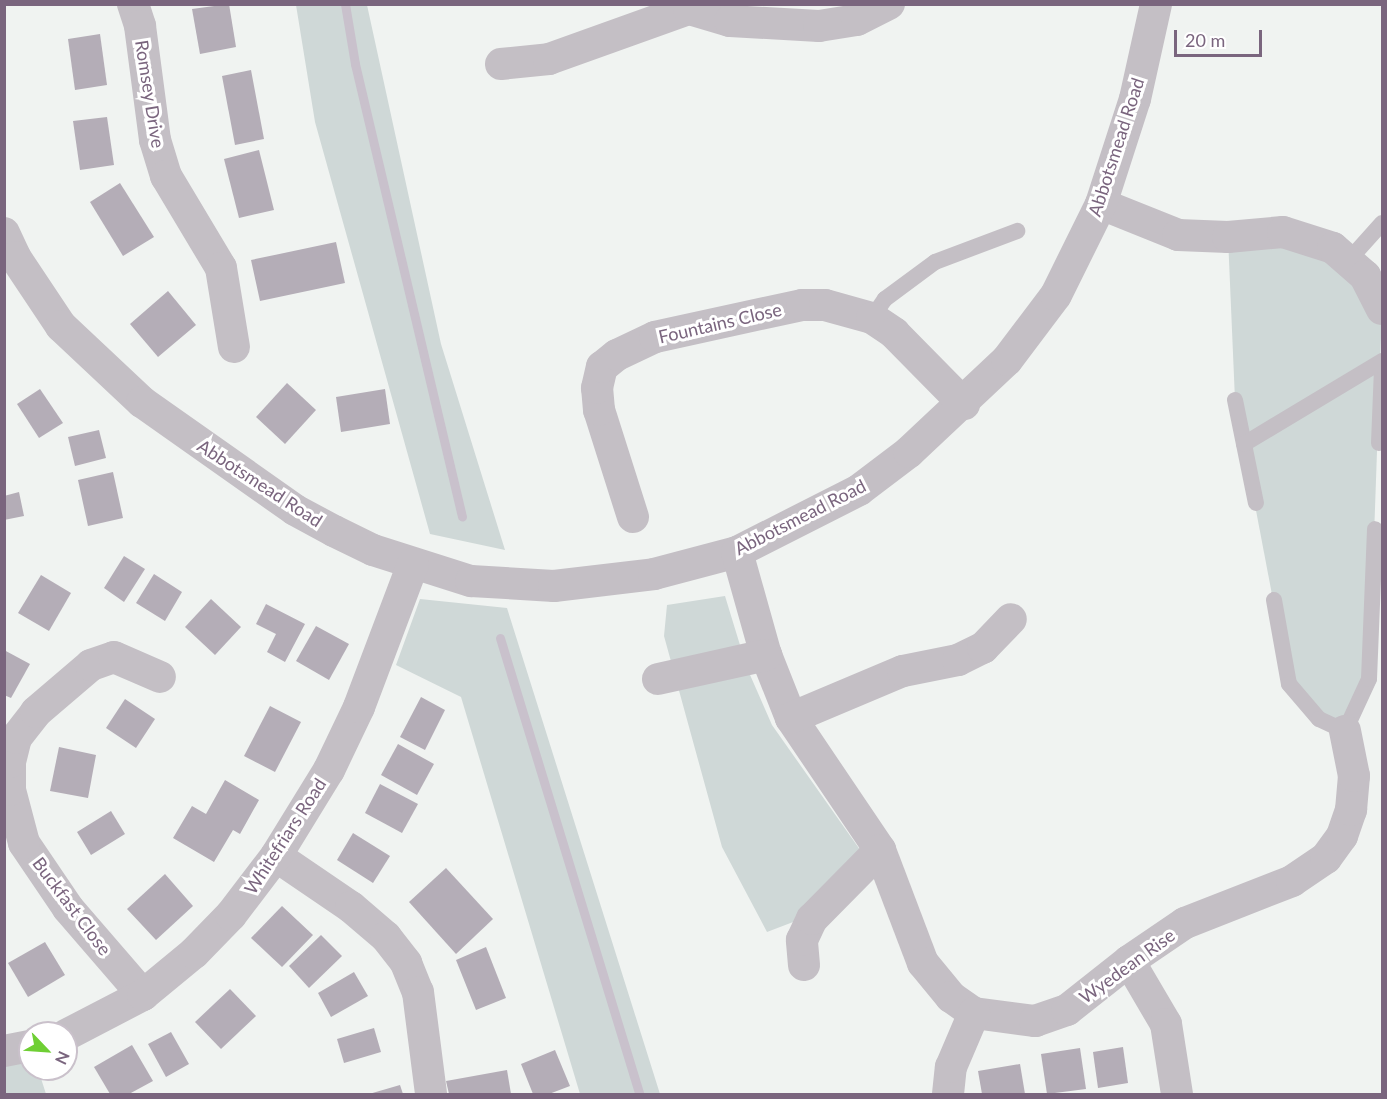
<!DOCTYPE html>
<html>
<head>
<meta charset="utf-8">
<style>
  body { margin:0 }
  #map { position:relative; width:1387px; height:1099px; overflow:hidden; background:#f0f3f1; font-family:Lato,sans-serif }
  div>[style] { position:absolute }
  .green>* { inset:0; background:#cfd8d7 }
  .stream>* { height:9px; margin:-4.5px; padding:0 4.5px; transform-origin:4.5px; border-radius:4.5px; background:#c9c1cc }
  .building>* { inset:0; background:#b4adb7 }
  .lane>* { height:16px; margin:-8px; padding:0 8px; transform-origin:8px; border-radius:8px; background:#c4bfc5 }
  .street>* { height:32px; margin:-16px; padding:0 16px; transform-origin:16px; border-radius:16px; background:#c4bfc5 }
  span { translate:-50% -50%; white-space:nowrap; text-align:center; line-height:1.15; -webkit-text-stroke:6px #fff; paint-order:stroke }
  .street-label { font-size:18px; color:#7a657e }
  .frame { position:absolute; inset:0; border:6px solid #7a657e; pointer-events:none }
  .north { position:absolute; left:18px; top:1021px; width:60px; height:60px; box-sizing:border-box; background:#fff; border:2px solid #cac1cb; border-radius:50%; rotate:115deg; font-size:16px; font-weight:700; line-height:24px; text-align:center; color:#7a657e }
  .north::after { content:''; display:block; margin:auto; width:21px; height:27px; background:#6fcf34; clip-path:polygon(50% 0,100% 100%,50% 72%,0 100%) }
  .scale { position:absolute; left:1174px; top:30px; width:88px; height:27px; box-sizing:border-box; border:3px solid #7a657e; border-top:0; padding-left:8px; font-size:18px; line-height:21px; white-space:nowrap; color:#7a657e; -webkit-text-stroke:4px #fff; paint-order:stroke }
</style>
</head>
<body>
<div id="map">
  <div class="green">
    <i style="clip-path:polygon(296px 5px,367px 5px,441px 344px,505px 550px,430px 534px,315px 122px)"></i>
    <i style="clip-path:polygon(1228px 237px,1333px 248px,1382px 309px,1369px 679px,1345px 731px,1289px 684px,1235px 400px)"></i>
    <i style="clip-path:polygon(725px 596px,747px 668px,772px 725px,863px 854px,801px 919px,767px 932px,722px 847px,664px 636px,667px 605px)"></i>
    <i style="clip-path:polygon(420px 599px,507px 608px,660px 1094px,580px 1094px,461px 697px,396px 665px)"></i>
    <i style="clip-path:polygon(4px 1064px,30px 1064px,30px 1069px,38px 1069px,46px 1094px,5px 1094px)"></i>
  </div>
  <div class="stream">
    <i style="left:345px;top:4px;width:61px;rotate:80.5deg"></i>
    <i style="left:355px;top:64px;width:465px;rotate:76.7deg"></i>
    <i style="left:500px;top:638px;width:477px;rotate:73deg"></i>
  </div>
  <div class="building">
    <i style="clip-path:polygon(229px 4px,236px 47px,200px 54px,192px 9px)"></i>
    <i style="clip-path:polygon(100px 34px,107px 85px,75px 90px,68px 39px)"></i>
    <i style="clip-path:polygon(251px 70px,264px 139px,235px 145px,222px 76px)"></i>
    <i style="clip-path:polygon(107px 117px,114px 165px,80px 170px,73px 121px)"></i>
    <i style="clip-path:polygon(259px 150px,274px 210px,239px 218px,224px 159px)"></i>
    <i style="clip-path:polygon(120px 183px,154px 237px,123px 256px,90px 202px)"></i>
    <i style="clip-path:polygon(336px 242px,345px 283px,260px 301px,251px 260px)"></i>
    <i style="clip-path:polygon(168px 291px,196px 325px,158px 357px,130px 324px)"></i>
    <i style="clip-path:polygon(287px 383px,316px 410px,285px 444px,256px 417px)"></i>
    <i style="clip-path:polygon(40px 389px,63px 423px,39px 438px,17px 404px)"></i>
    <i style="clip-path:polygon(385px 389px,390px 424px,341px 432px,336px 397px)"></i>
    <i style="clip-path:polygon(99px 430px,106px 458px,75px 466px,68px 437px)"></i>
    <i style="clip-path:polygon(113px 472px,123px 518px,88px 526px,78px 480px)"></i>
    <i style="clip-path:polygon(19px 492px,24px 516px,4px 520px,4px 496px)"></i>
    <i style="clip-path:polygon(124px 556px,145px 569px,124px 602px,104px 588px)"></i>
    <i style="clip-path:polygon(154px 574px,182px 592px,165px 621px,136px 603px)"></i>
    <i style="clip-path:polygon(41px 575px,71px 593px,49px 631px,18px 613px)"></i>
    <i style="clip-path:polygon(211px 599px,241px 627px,215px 655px,185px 627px)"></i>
    <i style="clip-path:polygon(266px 604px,305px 624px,285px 662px,267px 652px,276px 634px,256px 624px)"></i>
    <i style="clip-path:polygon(316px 626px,349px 644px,329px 680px,296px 661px)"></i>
    <i style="clip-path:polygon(4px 650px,30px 664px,11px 698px,4px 695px)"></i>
    <i style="clip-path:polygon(421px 697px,445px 710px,425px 750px,400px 737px)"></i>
    <i style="clip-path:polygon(125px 699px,155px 719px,136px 748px,106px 728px)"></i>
    <i style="clip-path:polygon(270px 706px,301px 722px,275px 772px,244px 756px)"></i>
    <i style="clip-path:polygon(398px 744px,434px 764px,417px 795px,381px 775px)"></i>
    <i style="clip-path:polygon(59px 747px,96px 755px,88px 798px,50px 791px)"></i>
    <i style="clip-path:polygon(225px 780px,259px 800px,240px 834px,233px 830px,214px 862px,173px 838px,192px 806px,206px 814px)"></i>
    <i style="clip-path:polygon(380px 784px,418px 804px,402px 833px,365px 813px)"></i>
    <i style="clip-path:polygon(111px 811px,125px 834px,91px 855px,77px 832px)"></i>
    <i style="clip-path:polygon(353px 833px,390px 856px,373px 883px,337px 860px)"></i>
    <i style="clip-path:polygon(446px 868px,493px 919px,456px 954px,409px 902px)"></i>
    <i style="clip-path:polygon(165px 874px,193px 906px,156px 940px,127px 909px)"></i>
    <i style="clip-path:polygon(282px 906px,313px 935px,282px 967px,251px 938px)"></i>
    <i style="clip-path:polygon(321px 935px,342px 956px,309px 988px,289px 966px)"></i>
    <i style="clip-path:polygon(45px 942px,65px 975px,28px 997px,8px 963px)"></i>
    <i style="clip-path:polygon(486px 947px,506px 998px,476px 1010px,456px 960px)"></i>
    <i style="clip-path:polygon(354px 972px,368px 996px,331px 1017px,318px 993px)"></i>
    <i style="clip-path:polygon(230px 989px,256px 1016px,221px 1049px,195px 1022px)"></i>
    <i style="clip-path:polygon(374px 1028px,381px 1052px,344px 1063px,337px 1039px)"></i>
    <i style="clip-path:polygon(171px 1032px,189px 1064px,166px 1077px,148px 1044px)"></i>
    <i style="clip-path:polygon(132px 1045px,153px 1081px,129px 1094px,110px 1094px,94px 1067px)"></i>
    <i style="clip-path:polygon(1123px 1047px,1128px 1083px,1098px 1088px,1093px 1052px)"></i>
    <i style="clip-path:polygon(1080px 1048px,1086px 1089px,1047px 1094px,1041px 1054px)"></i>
    <i style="clip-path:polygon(555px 1050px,570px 1086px,549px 1094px,533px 1094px,521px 1064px)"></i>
    <i style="clip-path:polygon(1020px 1064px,1025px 1094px,982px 1094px,978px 1071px)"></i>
    <i style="clip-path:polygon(507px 1070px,511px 1094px,449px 1094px,446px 1081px)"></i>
    <i style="clip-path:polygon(400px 1085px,403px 1094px,369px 1094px)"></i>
  </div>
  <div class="lane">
    <i style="left:1348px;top:261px;width:51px;rotate:-48.2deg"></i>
    <i style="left:872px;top:318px;width:23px;rotate:-56deg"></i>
    <i style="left:885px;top:299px;width:62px;rotate:-36.5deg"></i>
    <i style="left:935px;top:262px;width:88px;rotate:-20.7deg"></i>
    <i style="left:1235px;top:400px;width:105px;rotate:78.5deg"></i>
    <i style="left:1379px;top:443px;width:76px;rotate:-87.7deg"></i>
    <i style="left:1244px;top:444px;width:161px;rotate:-31deg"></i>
    <i style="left:1274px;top:600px;width:85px;rotate:79.9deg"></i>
    <i style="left:1289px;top:684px;width:46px;rotate:49.4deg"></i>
    <i style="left:1319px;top:719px;width:29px;rotate:25deg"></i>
    <i style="left:1345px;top:731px;width:57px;rotate:-65.2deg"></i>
    <i style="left:1369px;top:679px;width:150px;rotate:-87.7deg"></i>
  </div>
  <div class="street">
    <i style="left:133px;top:4px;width:23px;rotate:72deg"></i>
    <i style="left:140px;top:26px;width:115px;rotate:82.5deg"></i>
    <i style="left:155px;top:140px;width:38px;rotate:73deg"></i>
    <i style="left:166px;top:176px;width:107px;rotate:59.1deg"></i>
    <i style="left:221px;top:268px;width:80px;rotate:80.7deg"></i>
    <i style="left:501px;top:64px;width:48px;rotate:-5.9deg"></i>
    <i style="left:549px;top:59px;width:149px;rotate:-19.7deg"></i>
    <i style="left:689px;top:9px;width:43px;rotate:16.3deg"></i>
    <i style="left:730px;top:21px;width:89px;rotate:3.2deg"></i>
    <i style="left:819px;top:26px;width:38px;rotate:-9deg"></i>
    <i style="left:857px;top:20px;width:36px;rotate:-27deg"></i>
    <i style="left:1101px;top:204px;width:83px;rotate:21.9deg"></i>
    <i style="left:1178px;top:235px;width:50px;rotate:2.3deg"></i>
    <i style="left:1228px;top:237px;width:55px;rotate:-5.2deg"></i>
    <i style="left:1283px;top:232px;width:52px;rotate:17.7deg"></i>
    <i style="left:1333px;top:248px;width:43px;rotate:41.2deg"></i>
    <i style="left:1365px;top:276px;width:37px;rotate:63deg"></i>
    <i style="left:4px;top:233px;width:26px;rotate:65deg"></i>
    <i style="left:15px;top:257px;width:83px;rotate:56.3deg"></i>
    <i style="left:61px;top:326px;width:111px;rotate:43.2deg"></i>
    <i style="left:142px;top:402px;width:187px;rotate:35.2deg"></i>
    <i style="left:295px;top:510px;width:44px;rotate:28.3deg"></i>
    <i style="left:334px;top:531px;width:43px;rotate:26deg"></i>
    <i style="left:373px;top:550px;width:103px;rotate:17.6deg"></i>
    <i style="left:471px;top:581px;width:83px;rotate:3.4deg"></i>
    <i style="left:554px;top:586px;width:101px;rotate:-6.8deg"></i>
    <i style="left:654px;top:574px;width:86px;rotate:-14.8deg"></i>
    <i style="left:737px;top:552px;width:137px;rotate:-26.9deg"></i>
    <i style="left:859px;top:490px;width:63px;rotate:-37.2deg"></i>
    <i style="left:909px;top:452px;width:134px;rotate:-43.2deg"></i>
    <i style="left:1007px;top:360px;width:81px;rotate:-53deg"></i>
    <i style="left:1056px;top:295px;width:102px;rotate:-63.7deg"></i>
    <i style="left:1101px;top:204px;width:110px;rotate:-72.1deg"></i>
    <i style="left:1135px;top:99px;width:97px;rotate:-77.5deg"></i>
    <i style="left:633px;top:517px;width:112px;rotate:-107.6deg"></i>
    <i style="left:599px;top:410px;width:22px;rotate:-95deg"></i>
    <i style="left:597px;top:388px;width:22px;rotate:-77deg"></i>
    <i style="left:602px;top:367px;width:19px;rotate:-39deg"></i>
    <i style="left:617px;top:355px;width:42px;rotate:-25.3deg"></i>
    <i style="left:655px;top:337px;width:150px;rotate:-12.3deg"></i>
    <i style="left:802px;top:305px;width:23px"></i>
    <i style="left:825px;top:305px;width:49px;rotate:15.5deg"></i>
    <i style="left:872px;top:318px;width:27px;rotate:34deg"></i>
    <i style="left:894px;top:333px;width:100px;rotate:45.4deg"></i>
    <i style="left:737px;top:552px;width:107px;rotate:74.3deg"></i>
    <i style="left:766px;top:655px;width:68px;rotate:68.4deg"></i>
    <i style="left:791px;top:718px;width:159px;rotate:56deg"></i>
    <i style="left:880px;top:850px;width:121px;rotate:69.2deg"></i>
    <i style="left:923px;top:963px;width:44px;rotate:50.5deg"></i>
    <i style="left:951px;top:997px;width:28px;rotate:35deg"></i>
    <i style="left:974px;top:1013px;width:62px;rotate:7.5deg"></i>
    <i style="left:1035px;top:1021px;width:34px;rotate:-19deg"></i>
    <i style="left:1067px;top:1010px;width:79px;rotate:-38.3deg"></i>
    <i style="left:1129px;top:961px;width:68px;rotate:-34.2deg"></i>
    <i style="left:1185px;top:923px;width:115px;rotate:-21.4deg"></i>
    <i style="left:1292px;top:881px;width:41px;rotate:-34.1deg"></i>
    <i style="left:1326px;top:858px;width:27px;rotate:-54deg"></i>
    <i style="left:1342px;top:836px;width:28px;rotate:-71deg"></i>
    <i style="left:1351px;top:810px;width:34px;rotate:-85deg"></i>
    <i style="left:1354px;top:776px;width:46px;rotate:-101.3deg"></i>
    <i style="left:658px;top:679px;width:111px;rotate:-12.5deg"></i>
    <i style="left:791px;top:718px;width:121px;rotate:-22.8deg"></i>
    <i style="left:903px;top:671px;width:56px;rotate:-11.3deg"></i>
    <i style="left:958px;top:660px;width:28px;rotate:-26deg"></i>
    <i style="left:983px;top:648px;width:40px;rotate:-46deg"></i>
    <i style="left:276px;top:856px;width:91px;rotate:34.2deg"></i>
    <i style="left:351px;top:907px;width:46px;rotate:40.6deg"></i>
    <i style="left:386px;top:937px;width:33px;rotate:52deg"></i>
    <i style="left:406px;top:963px;width:31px;rotate:68deg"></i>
    <i style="left:418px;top:992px;width:103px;rotate:82.7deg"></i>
    <i style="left:1129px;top:961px;width:73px;rotate:59.6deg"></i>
    <i style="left:1166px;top:1024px;width:71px;rotate:81.1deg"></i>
    <i style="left:804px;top:965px;width:25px;rotate:-95deg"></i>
    <i style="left:802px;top:940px;width:23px;rotate:-65deg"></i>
    <i style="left:812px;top:919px;width:97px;rotate:-45.4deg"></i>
    <i style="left:143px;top:995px;width:115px;rotate:-130.8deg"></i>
    <i style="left:68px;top:908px;width:78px;rotate:-124.1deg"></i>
    <i style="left:24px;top:843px;width:55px;rotate:-104.8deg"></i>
    <i style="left:10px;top:790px;width:28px;rotate:-90deg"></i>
    <i style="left:10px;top:762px;width:25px;rotate:-76deg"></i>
    <i style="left:16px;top:738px;width:33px;rotate:-52deg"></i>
    <i style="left:36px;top:712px;width:72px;rotate:-40.5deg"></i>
    <i style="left:91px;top:665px;width:24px;rotate:-19deg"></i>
    <i style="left:114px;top:657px;width:50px;rotate:23.5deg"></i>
    <i style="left:66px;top:1035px;width:87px;rotate:-27.5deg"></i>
    <i style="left:143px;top:995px;width:66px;rotate:-39.5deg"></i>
    <i style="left:194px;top:953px;width:53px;rotate:-45.8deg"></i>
    <i style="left:231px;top:915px;width:74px;rotate:-52.7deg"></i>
    <i style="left:276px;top:856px;width:101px;rotate:-58.4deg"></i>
    <i style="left:329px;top:770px;width:70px;rotate:-64.5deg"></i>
    <i style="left:359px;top:707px;width:153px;rotate:-69.3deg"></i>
    <i style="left:4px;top:1051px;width:26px;rotate:-11deg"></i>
    <i style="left:948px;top:1094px;width:27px;rotate:-84deg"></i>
    <i style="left:951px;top:1067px;width:59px;rotate:-66.9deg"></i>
  </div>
  <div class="street-label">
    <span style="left:150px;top:94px;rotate:81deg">Romsey Drive</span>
    <span style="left:1116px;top:147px;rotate:-72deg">Abbotsmead Road</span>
    <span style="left:720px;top:323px;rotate:-13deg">Fountains Close</span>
    <span style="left:260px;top:483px;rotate:33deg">Abbotsmead Road</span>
    <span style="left:800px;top:517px;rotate:-27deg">Abbotsmead Road</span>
    <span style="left:285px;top:836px;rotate:-57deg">Whitefriars Road</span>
    <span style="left:72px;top:906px;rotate:53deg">Buckfast Close</span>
    <span style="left:1127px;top:966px;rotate:-36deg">Wyedean Rise</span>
  </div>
  <div class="frame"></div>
  <div class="north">N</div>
  <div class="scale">20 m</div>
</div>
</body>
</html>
